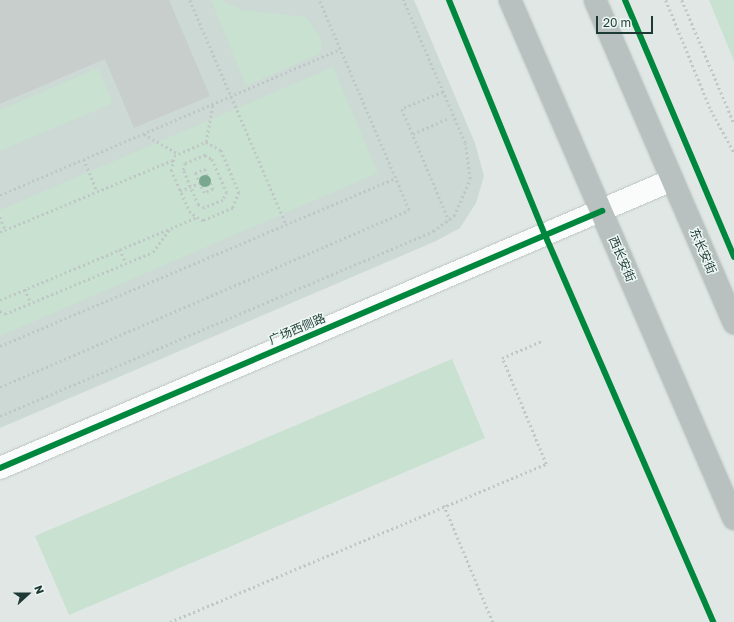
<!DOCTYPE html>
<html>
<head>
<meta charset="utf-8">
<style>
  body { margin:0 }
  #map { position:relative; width:734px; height:622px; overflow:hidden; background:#e0e7e4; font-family:"Golos Text","Noto Sans SC",sans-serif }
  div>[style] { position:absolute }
  .built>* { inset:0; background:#cdd9d4 }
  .green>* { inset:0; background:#c8e1d1 }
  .building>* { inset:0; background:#c8cecc }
  .path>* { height:2.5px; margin-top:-1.25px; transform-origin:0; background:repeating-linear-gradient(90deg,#bfc7c6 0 2px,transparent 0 5px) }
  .roads { filter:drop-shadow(0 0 1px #bcc5c2) drop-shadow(0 0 1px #bcc5c2) }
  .secondary>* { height:22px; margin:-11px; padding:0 11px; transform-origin:11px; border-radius:11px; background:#fafbfb }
  .highway>* { height:22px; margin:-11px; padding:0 11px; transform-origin:11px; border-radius:11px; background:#b8c1bf }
  .cycleway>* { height:6px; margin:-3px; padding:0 3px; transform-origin:3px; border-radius:3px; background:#00873e }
  .trees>* { width:12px; height:12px; margin:-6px; border-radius:50%; background:#7aa78f }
  span { translate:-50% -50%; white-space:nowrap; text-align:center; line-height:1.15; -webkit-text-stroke:3px #edf7f3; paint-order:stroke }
  .street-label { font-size:12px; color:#1e3a34 }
  .north { position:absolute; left:8px; top:574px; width:40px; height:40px; -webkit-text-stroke:3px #edf7f3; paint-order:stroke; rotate:69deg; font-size:11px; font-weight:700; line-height:16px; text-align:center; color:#1e3a34 }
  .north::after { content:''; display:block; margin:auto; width:14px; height:18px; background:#1e3a34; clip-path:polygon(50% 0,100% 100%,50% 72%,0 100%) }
  .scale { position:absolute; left:596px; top:16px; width:57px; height:18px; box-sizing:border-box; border:2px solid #1e3a34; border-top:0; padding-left:5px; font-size:12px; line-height:14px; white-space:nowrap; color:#1e3a34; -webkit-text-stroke:3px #edf7f3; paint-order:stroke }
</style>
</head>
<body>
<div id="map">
  <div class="built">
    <i style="clip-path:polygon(0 0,414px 0,475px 143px,484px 176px,476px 203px,460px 228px,436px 241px,0 428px)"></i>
  </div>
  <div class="green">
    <i style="clip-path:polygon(211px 0,221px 0,242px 10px,306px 17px,320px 37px,322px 48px,319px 54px,246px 86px)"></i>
    <i style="clip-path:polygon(709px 0,734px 0,734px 61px)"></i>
    <i style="clip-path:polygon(333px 67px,378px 173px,0 336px,0 210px)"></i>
    <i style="clip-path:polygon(98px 68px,113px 103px,0 151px,0 110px)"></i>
    <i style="clip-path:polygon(452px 359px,485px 438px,69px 615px,35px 536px)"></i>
  </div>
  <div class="building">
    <i style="clip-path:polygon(0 0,169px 0,210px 96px,134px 128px,105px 59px,0 104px)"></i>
  </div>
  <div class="path">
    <i style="left:190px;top:0;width:244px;rotate:66.8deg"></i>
    <i style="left:666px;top:0;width:119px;rotate:67.8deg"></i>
    <i style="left:711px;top:110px;width:48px;rotate:61.3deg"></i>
    <i style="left:682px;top:0;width:134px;rotate:67.1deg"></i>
    <i style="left:443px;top:92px;width:44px;rotate:157.5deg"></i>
    <i style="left:402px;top:109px;width:121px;rotate:67.1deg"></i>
    <i style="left:144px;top:134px;width:39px;rotate:30deg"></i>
    <i style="left:413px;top:134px;width:37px;rotate:-24deg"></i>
    <i style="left:206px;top:142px;width:17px;rotate:28deg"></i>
    <i style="left:221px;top:150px;width:46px;rotate:66.8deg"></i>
    <i style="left:239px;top:192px;width:17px;rotate:111deg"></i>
    <i style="left:233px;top:208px;width:33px;rotate:157deg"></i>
    <i style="left:203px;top:221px;width:15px;rotate:-148deg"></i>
    <i style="left:190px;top:213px;width:46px;rotate:-114.3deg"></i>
    <i style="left:171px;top:171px;width:15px;rotate:-79deg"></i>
    <i style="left:174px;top:156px;width:35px;rotate:-24deg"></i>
    <i style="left:206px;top:142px;width:39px;rotate:-80deg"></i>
    <i style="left:205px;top:155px;width:8px;rotate:30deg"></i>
    <i style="left:212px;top:159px;width:36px;rotate:66deg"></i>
    <i style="left:227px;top:192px;width:9px;rotate:117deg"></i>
    <i style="left:223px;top:200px;width:21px;rotate:157deg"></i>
    <i style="left:204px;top:208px;width:7px;rotate:-153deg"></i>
    <i style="left:198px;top:205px;width:38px;rotate:-113deg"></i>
    <i style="left:183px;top:170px;width:7px;rotate:-74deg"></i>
    <i style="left:185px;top:163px;width:22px;rotate:-22deg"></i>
    <i style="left:84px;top:159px;width:35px;rotate:68deg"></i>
    <i style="left:205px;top:169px;width:22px;rotate:68deg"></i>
    <i style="left:213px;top:189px;width:10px;rotate:156deg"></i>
    <i style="left:204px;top:193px;width:22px;rotate:-114deg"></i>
    <i style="left:195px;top:173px;width:11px;rotate:-22deg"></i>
    <i style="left:180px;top:191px;width:22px;rotate:-22deg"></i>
    <i style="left:0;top:195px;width:370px;rotate:-23.2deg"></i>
    <i style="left:0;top:217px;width:13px;rotate:67deg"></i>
    <i style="left:0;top:232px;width:187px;rotate:-22.6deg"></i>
    <i style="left:120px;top:249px;width:15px;rotate:67deg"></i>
    <i style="left:25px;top:289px;width:15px;rotate:67deg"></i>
    <i style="left:0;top:300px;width:214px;rotate:-22.8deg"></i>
    <i style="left:0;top:311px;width:6px;rotate:31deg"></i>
    <i style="left:5px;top:314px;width:160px;rotate:-22.7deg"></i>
    <i style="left:153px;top:252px;width:29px;rotate:-54deg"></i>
    <i style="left:0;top:346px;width:429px;rotate:-23deg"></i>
    <i style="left:0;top:387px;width:446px;rotate:-23.4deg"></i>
    <i style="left:409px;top:210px;width:228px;rotate:-113.2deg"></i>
    <i style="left:0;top:416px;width:471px;rotate:-23.1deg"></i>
    <i style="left:433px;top:231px;width:26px;rotate:-36deg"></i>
    <i style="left:454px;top:216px;width:40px;rotate:-66.6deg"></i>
    <i style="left:470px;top:179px;width:36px;rotate:-98deg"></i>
    <i style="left:465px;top:143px;width:156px;rotate:-113.4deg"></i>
    <i style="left:444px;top:505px;width:127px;rotate:67.3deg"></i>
    <i style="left:170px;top:622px;width:408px;rotate:-22.8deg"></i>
    <i style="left:546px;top:464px;width:115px;rotate:-112.5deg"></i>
    <i style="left:502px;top:358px;width:43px;rotate:-23deg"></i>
  </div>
  <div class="roads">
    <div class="secondary">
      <i style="left:0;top:468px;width:731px;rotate:-23.2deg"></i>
    </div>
    <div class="highway">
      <i style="left:510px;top:0;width:565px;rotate:66.66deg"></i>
      <i style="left:595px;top:0;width:352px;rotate:66.7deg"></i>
    </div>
  </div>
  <div class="cycleway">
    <i style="left:449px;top:0;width:254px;rotate:67.8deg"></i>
    <i style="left:545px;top:235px;width:422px;rotate:66.5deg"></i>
    <i style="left:625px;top:0;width:279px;rotate:67deg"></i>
    <i style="left:0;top:468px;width:655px;rotate:-23.12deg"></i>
  </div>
  <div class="trees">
    <i style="left:205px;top:181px"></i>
  </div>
  <div class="street-label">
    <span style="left:703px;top:251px;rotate:67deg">东长安街</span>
    <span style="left:622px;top:259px;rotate:67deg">西长安街</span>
    <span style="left:297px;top:329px;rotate:-23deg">广场西侧路</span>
  </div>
  <div class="north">N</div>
  <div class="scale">20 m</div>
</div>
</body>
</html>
